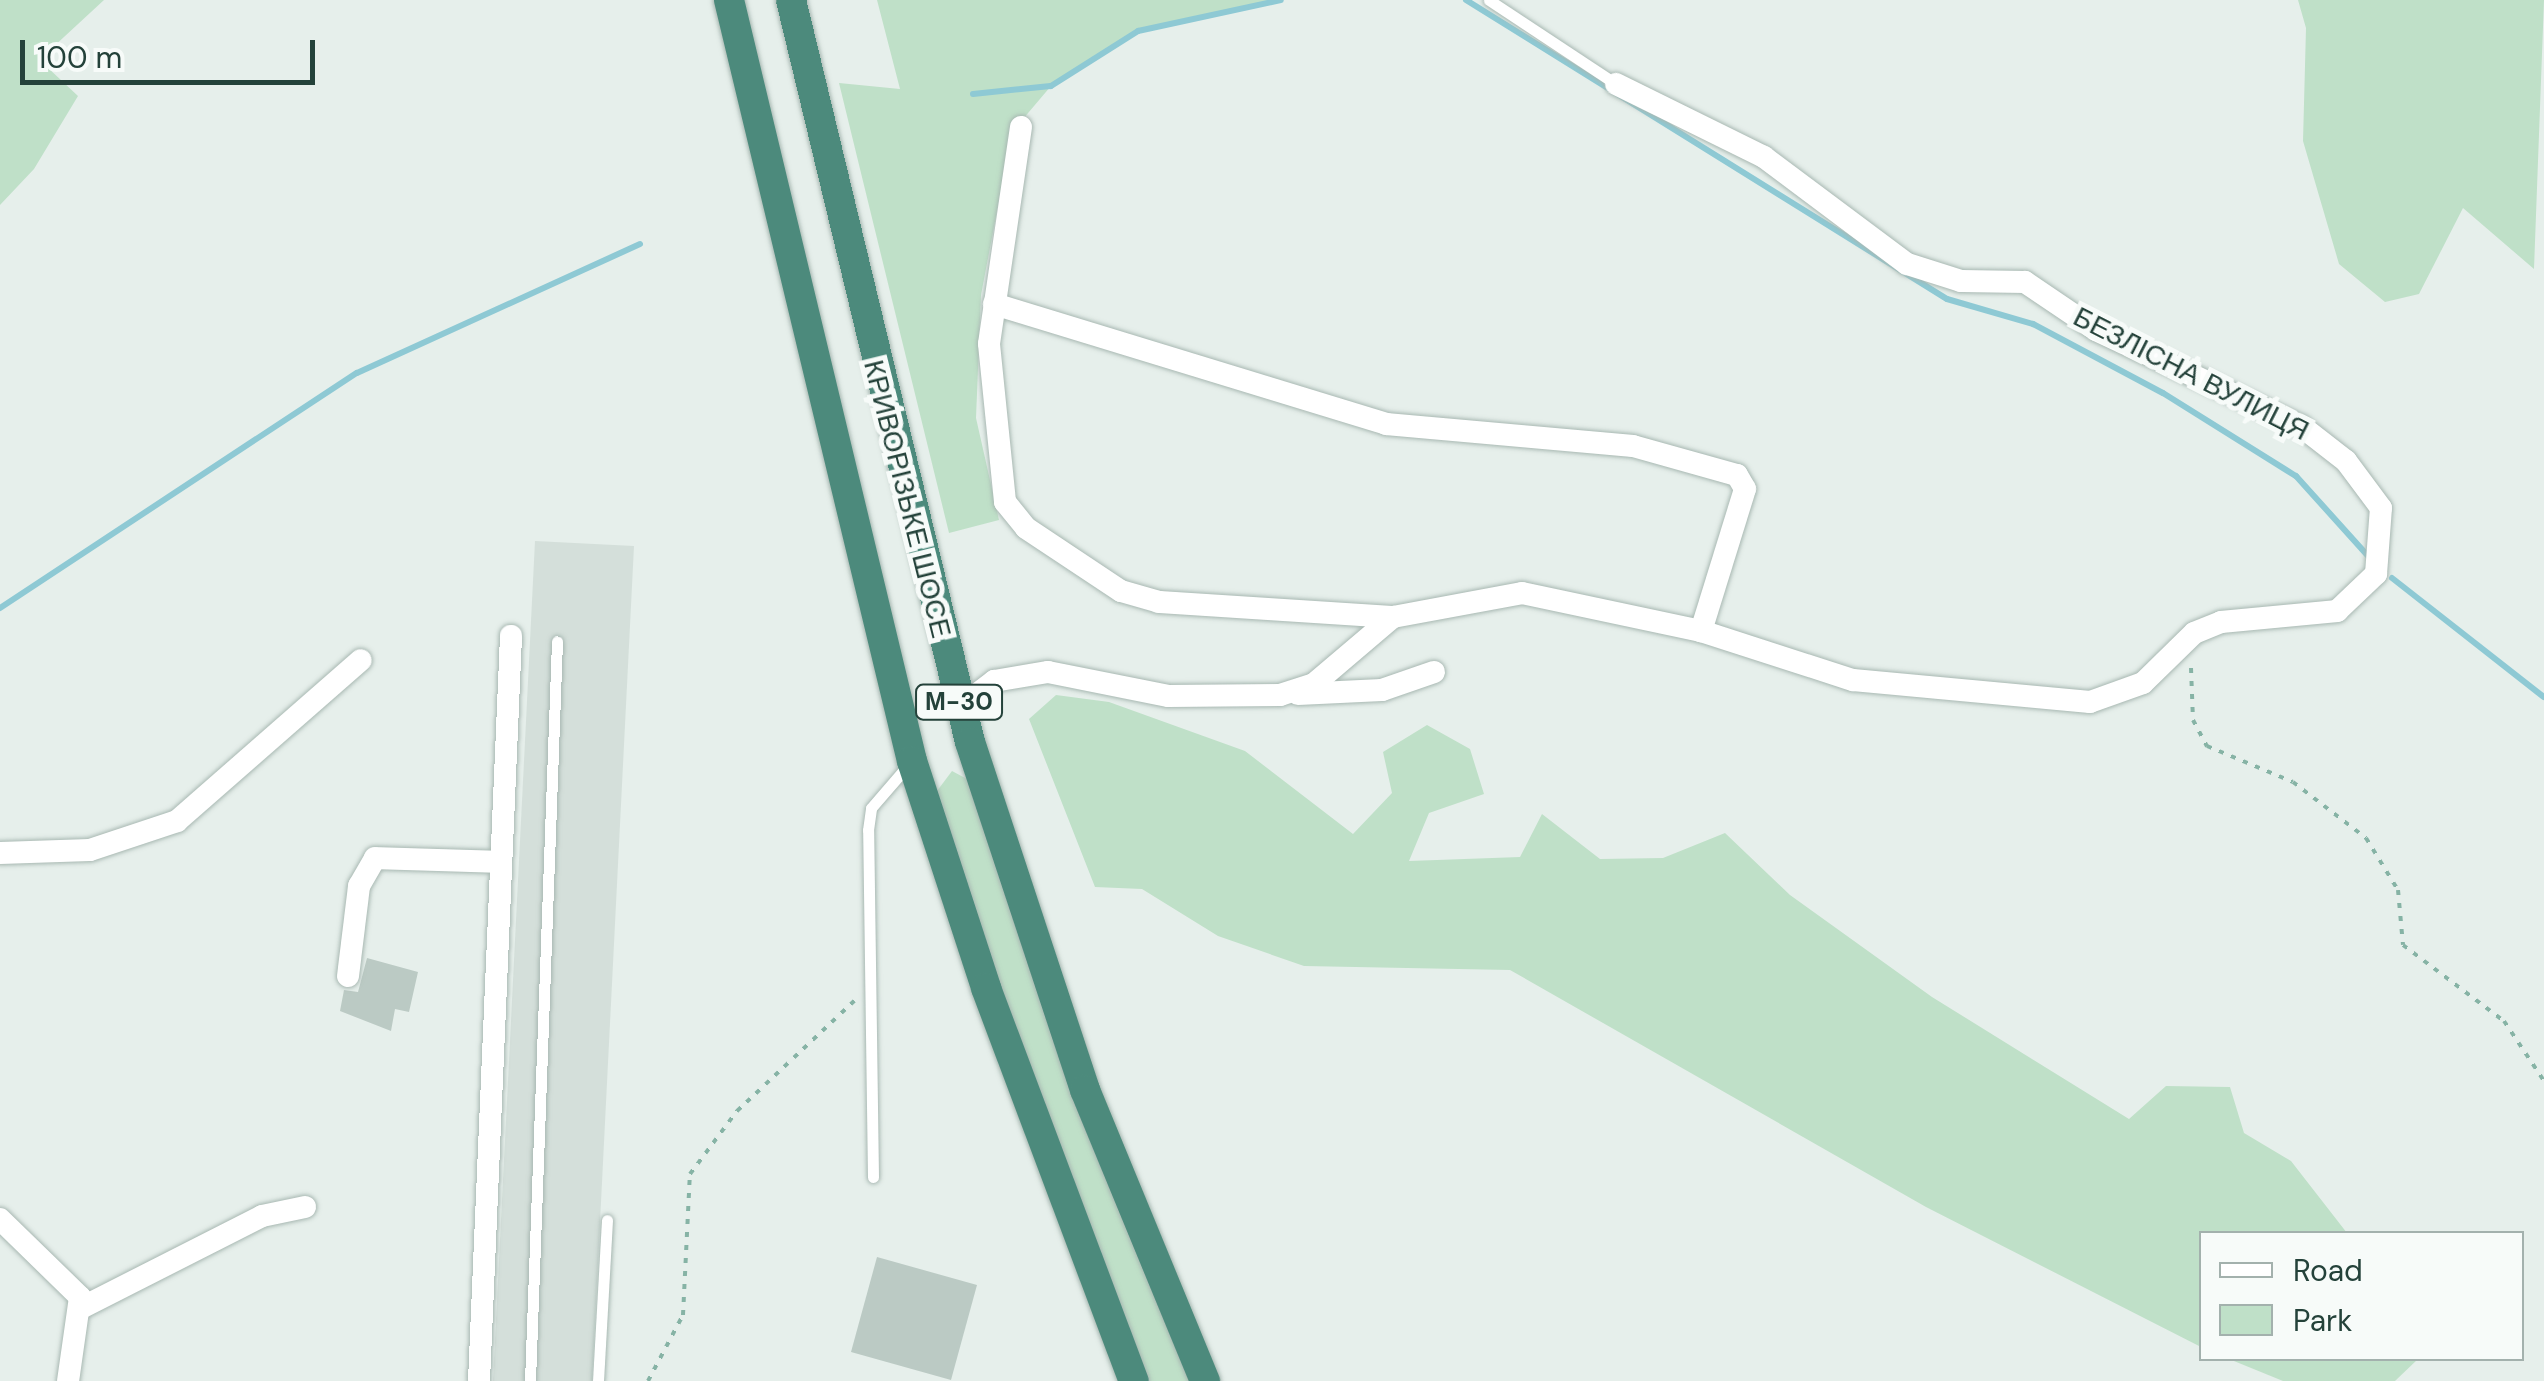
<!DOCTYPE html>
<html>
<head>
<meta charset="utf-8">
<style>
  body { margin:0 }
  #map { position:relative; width:2544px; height:1381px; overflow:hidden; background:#e6efeb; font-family:"DM Sans",sans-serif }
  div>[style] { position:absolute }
  .built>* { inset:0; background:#d4dfda }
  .green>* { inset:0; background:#bfe0c8 }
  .stream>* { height:6px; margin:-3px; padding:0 3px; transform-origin:3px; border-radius:3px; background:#8ec9d4 }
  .building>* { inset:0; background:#bbcac4 }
  .path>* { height:4px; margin-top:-2px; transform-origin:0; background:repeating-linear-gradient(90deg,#86b3a5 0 5px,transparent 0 13px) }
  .roads { filter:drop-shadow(0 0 2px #a8b8b2) drop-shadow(0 0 2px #a8b8b2) }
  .service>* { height:11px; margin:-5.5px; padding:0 5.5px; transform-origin:5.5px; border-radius:5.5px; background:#fff }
  .minor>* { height:22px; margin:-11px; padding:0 11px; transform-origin:11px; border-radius:11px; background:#fff }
  .trunk>* { height:30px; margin:-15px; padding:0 15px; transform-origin:15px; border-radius:15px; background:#4c8a7c }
  span { translate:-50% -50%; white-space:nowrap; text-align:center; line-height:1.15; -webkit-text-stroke:10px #f7fbf9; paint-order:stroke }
  .shield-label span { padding:2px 8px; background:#f7fbf9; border:2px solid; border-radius:8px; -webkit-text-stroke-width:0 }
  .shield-label { font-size:25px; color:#24423a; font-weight:700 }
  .street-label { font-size:28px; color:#24423a }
  .legend { position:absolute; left:2199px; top:1231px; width:325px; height:130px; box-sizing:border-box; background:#f7fbf9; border:2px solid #a3b1ad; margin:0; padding:12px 18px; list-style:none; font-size:30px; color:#24423a }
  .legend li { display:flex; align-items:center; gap:20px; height:50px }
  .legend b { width:50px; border:2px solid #a3b1ad }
  .scale { position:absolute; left:20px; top:40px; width:295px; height:45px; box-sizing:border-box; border:5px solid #24423a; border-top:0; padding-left:12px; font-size:30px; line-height:35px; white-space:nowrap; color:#24423a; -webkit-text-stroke:8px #f7fbf9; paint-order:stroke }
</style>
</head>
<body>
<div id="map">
  <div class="built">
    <i style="clip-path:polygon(535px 541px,634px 546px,592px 1381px,493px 1381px)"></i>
  </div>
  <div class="green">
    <i style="clip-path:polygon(0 0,104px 0,51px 49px,46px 66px,78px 96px,34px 169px,0 205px)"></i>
    <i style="clip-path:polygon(877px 0,1281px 0,1138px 31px,1051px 86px,1012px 132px,981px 295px,976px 418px,999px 520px,949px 533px,839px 83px,900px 89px)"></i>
    <i style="clip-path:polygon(2298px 0,2544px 0,2534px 269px,2463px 208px,2419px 294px,2385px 302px,2339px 264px,2303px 141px,2306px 28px)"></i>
    <i style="clip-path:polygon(1056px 695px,1109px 702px,1245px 751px,1353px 834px,1392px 793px,1383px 752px,1427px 725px,1470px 749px,1484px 794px,1429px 813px,1409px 861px,1520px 857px,1542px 814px,1600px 859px,1663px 858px,1725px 833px,1790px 895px,1932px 997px,2129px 1119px,2166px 1086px,2230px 1087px,2244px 1133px,2291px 1161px,2347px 1233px,2202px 1234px,2201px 1347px,1926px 1207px,1510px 970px,1304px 966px,1218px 936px,1142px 889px,1095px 887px,1029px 719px)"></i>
    <i style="clip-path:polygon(952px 771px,967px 779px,1027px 962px,1189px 1381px,1150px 1381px,991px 977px,934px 795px)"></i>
    <i style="clip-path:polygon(2229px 1359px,2418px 1359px,2395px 1381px,2283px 1381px)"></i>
  </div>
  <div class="stream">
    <i style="left:1466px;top:0;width:566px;rotate:31.87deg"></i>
    <i style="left:1947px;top:299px;width:90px;rotate:16.2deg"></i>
    <i style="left:2033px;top:324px;width:147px;rotate:28deg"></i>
    <i style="left:2163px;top:393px;width:157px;rotate:32deg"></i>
    <i style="left:2296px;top:476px;width:108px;rotate:48deg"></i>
    <i style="left:973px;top:94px;width:78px;rotate:-5.9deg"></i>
    <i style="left:1051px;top:86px;width:103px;rotate:-32.3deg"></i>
    <i style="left:1138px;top:31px;width:146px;rotate:-12.2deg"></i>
    <i style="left:2392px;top:578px;width:193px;rotate:38.1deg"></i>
    <i style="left:0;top:608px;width:427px;rotate:-33.4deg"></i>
    <i style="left:357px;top:373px;width:311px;rotate:-24.5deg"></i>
  </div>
  <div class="building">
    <i style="clip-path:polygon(367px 958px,418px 972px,409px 1012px,395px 1009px,391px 1031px,340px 1011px,344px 990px,358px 992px)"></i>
    <i style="clip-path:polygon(877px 1257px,977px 1285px,951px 1380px,851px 1352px)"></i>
  </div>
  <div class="path">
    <i style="left:2191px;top:668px;width:52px;rotate:87.8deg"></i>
    <i style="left:2193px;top:720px;width:30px;rotate:62deg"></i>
    <i style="left:2207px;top:746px;width:93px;rotate:22.7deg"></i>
    <i style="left:2293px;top:782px;width:92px;rotate:37.5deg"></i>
    <i style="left:2366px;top:838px;width:61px;rotate:58.4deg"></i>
    <i style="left:2398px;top:890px;width:55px;rotate:84.8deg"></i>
    <i style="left:2403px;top:945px;width:126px;rotate:37deg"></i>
    <i style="left:2504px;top:1021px;width:72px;rotate:56.3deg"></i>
    <i style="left:648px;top:1381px;width:75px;rotate:-62.1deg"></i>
    <i style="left:683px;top:1315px;width:141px;rotate:-87.2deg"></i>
    <i style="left:690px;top:1174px;width:79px;rotate:-53.3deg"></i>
    <i style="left:737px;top:1111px;width:161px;rotate:-43.2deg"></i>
  </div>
  <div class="roads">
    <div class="service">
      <i style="left:1489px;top:0;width:152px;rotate:33.5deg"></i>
      <i style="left:873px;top:1177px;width:347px;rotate:-90.8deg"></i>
      <i style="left:868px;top:830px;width:22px;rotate:-82deg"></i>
      <i style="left:871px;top:808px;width:58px;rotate:-49.2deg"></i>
      <i style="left:530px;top:1381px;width:740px;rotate:-87.91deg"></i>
      <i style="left:598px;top:1381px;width:161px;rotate:-86.8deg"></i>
    </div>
    <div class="minor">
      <i style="left:1021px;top:127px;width:219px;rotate:98.4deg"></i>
      <i style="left:989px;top:344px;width:159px;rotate:84.2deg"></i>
      <i style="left:1005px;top:502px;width:33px;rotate:51deg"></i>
      <i style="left:1026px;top:528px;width:114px;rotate:33.6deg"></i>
      <i style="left:1121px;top:591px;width:40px;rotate:16deg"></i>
      <i style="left:1159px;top:602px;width:234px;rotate:3.7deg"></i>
      <i style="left:994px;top:304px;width:410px;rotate:17deg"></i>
      <i style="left:1386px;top:424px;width:248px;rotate:5.1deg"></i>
      <i style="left:1633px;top:446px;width:108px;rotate:15.6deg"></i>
      <i style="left:1737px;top:475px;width:16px;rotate:60deg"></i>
      <i style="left:1745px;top:489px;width:149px;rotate:107.2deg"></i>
      <i style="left:1298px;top:694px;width:84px;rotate:-2.7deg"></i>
      <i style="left:1382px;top:690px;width:55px;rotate:-19.1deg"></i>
      <i style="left:960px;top:707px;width:43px;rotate:-37.4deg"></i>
      <i style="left:994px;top:681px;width:55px;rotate:-9.5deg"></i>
      <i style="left:1048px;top:672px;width:122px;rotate:11.3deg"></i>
      <i style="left:1168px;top:696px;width:112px;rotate:-0.5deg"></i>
      <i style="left:1280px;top:695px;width:36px;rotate:-18deg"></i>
      <i style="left:1314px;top:684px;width:104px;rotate:-40.3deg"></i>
      <i style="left:1393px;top:617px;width:131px;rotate:-10.5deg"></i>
      <i style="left:1522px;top:593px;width:183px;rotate:12deg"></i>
      <i style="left:1701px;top:631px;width:160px;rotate:17.9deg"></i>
      <i style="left:1853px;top:680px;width:238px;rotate:5.3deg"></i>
      <i style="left:2090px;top:702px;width:56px;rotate:-19.7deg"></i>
      <i style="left:2143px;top:683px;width:71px;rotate:-44.4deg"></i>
      <i style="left:2194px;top:633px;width:29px;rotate:-22deg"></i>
      <i style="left:2221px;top:622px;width:117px;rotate:-5.4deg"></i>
      <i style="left:2337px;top:611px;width:54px;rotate:-43.5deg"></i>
      <i style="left:2376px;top:574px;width:66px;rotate:-85.7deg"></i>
      <i style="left:2381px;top:508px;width:59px;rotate:-126.7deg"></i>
      <i style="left:2346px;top:461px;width:57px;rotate:-142.1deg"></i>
      <i style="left:2301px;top:426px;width:226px;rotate:-154.9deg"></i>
      <i style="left:2096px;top:330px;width:86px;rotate:-145.9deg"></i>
      <i style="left:2025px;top:282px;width:64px;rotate:-179.1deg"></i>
      <i style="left:1961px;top:281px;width:57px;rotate:-162.5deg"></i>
      <i style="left:1907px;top:264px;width:179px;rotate:-143.2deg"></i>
      <i style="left:1764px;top:157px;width:165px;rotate:-153.7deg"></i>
      <i style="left:0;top:853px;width:90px;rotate:-1.9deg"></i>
      <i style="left:90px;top:850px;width:92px;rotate:-18.4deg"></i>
      <i style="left:177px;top:821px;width:244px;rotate:-41.2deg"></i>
      <i style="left:348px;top:976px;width:91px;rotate:-83deg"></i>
      <i style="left:359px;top:886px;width:32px;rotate:-60deg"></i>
      <i style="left:375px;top:858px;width:126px;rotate:1.8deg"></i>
      <i style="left:0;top:1219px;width:112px;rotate:44.3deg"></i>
      <i style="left:80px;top:1297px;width:85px;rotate:98.1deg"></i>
      <i style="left:83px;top:1307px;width:201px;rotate:-26.9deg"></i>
      <i style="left:262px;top:1216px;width:44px;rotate:-11.8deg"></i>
      <i style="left:479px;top:1381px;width:746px;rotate:-87.54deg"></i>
    </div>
    <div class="trunk">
      <i style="left:729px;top:0;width:783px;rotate:76.48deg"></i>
      <i style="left:912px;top:761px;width:239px;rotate:71.9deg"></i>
      <i style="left:986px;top:988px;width:420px;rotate:69.4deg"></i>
      <i style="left:791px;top:0;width:763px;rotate:76.44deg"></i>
      <i style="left:970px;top:742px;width:367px;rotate:71.7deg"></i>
      <i style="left:1085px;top:1090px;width:315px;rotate:67.6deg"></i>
    </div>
  </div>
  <div class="shield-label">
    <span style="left:959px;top:702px">М-30</span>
  </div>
  <div class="street-label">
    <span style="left:2191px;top:374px;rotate:27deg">БЕЗЛІСНА ВУЛИЦЯ</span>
    <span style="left:907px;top:499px;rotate:76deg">КРИВОРІЗЬКЕ ШОСЕ</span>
  </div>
  <ul class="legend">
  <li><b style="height:12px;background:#fff"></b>Road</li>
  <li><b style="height:28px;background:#bfe0c8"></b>Park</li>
  </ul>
  <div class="scale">100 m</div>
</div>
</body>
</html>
